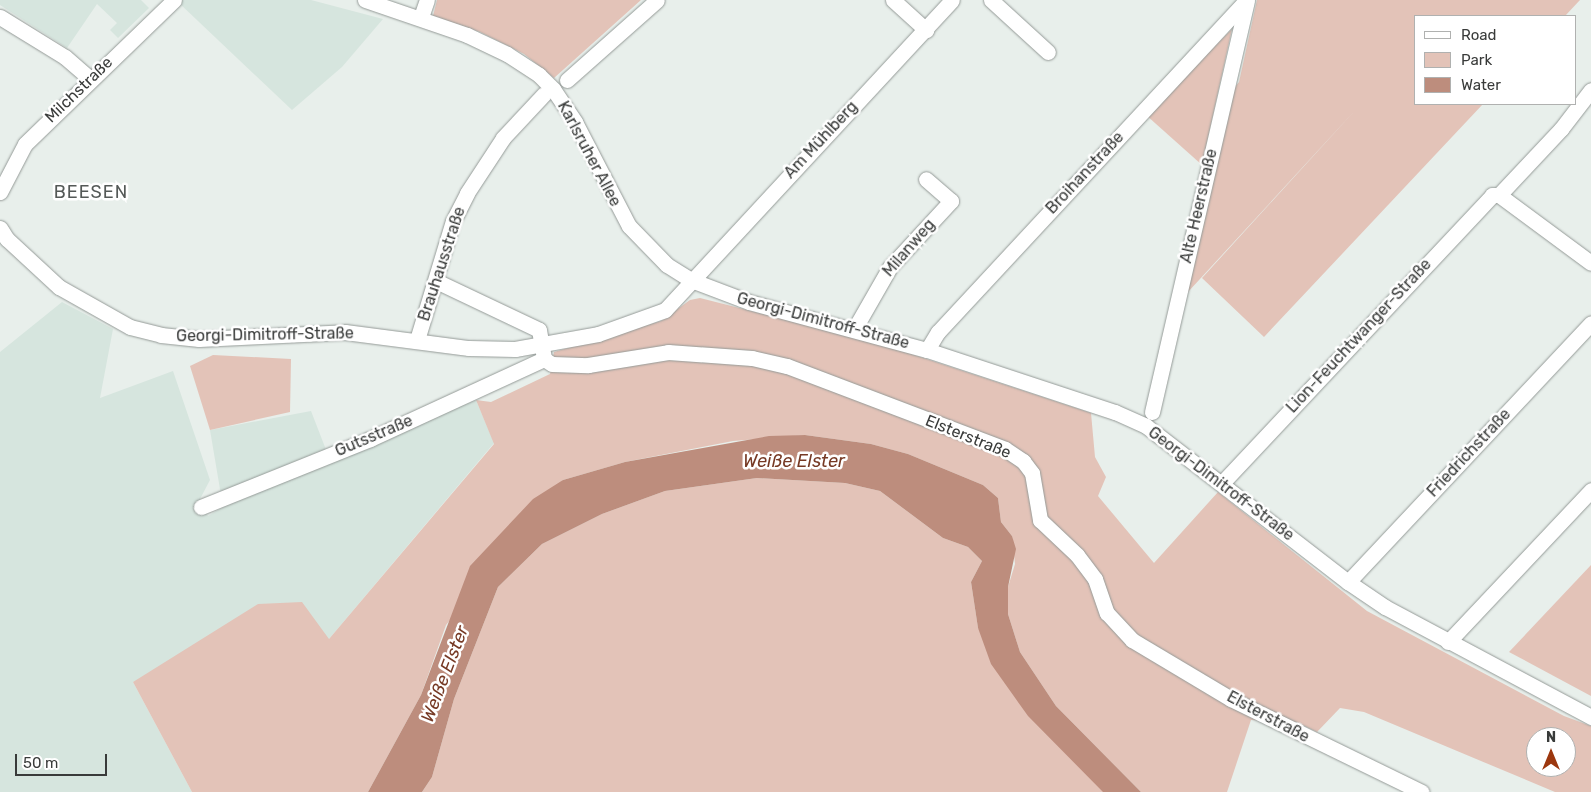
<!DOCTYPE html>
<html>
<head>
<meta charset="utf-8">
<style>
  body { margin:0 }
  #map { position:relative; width:1591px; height:792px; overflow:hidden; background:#e8efeb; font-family:Rubik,sans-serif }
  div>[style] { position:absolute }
  .built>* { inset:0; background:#d6e5de }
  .green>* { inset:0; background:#e3c3b8 }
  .water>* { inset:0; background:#bd8d7d }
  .roads { filter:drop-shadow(0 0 1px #949a97) drop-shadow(0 0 1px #949a97) }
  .minor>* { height:15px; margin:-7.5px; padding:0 7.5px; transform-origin:7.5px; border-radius:7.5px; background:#fff }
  span { translate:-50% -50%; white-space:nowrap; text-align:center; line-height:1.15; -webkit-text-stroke:5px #fff; paint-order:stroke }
  .street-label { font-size:16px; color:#393b3a }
  .neighbourhood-label { font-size:18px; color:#545957; letter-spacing:1px }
  .water-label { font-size:18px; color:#763924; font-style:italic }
  .legend { position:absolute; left:1414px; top:15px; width:162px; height:90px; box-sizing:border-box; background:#fff; border:1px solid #b0b1b0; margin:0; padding:6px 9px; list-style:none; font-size:15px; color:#393b3a }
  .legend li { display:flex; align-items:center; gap:10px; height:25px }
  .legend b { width:25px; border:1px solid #b0b1b0 }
  .north { position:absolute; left:1526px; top:727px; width:50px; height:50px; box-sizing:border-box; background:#fff; border:1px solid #b0b1b0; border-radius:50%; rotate:0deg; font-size:14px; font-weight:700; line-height:20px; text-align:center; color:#393b3a }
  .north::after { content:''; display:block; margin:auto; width:18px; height:22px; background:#9c370e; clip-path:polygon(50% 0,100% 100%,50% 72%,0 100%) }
  .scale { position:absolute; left:15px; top:754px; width:92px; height:22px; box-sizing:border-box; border:2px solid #393b3a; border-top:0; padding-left:6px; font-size:15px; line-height:18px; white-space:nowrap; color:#393b3a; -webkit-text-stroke:4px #fff; paint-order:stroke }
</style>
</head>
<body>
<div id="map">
  <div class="built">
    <i style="clip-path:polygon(0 0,141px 0,149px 8px,118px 38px,110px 30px,117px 23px,97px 4px,67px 48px,0 5px)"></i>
    <i style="clip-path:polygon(182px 0,311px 0,383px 19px,342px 67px,292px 110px,179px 3px)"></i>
    <i style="clip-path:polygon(62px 302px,113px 329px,100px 398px,173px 371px,210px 480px,200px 499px,208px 516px,223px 507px,210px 430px,311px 411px,330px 460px,476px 400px,494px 443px,329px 639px,133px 682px,192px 792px,0 792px,0 352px)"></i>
  </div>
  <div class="green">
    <i style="clip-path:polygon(437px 0,641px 0,554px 78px,524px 54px,480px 32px,433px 16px)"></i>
    <i style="clip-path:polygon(1257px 0,1580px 0,1565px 16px,1415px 16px,1415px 104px,1483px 104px,1264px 337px,1202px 278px,1359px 106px,1188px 292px,1231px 92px,1239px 82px)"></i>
    <i style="clip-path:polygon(1232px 29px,1202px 165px,1146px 115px)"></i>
    <i style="clip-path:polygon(evenodd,700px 298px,881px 344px,1091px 413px,1095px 457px,1106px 477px,1098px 496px,1154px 563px,1218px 492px,1367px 611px,1564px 716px,1591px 726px,1591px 792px,1555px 792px,1364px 712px,1340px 708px,1317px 732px,1296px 722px,1251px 720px,1227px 792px,1141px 792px,1056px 706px,1020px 652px,1008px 614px,1008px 587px,1015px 564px,1012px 536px,1001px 522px,998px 498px,983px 485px,908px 454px,871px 444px,805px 435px,733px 441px,625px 462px,563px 480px,446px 625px,421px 695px,368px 792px,192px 792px,133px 682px,258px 604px,302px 602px,329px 639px,494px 444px,476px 400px,491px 402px,550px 374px,554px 352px,661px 321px,690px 300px,700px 298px,1536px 737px,1566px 737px,1566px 767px,1536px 767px,1536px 737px)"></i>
    <i style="clip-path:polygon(213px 355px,291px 359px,290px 412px,210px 430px,190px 366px)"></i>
    <i style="clip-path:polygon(757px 478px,845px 483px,880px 491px,943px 538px,968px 547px,982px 561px,971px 582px,978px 628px,1104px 792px,422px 792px,432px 777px,454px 699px,498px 587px,542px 544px,602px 514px,665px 491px)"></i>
    <i style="clip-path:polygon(1591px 565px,1591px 696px,1509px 652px)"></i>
  </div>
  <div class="water">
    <i style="clip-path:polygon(805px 435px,871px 444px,908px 454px,983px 485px,998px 498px,1001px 522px,1012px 536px,1016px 549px,1008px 587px,1008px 614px,1020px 652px,1056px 706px,1141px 792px,1103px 792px,1028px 716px,991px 664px,978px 628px,971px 582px,982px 561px,968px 547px,943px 538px,880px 491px,845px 483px,757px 478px,665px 491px,602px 514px,542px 544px,498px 587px,454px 699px,432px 777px,422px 792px,368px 792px,421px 695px,470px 566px,533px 499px,563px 480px,625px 462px,769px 436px)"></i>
  </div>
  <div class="roads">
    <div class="minor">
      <i style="left:365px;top:0;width:108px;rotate:18.9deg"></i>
      <i style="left:467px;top:35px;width:44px;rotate:25.4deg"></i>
      <i style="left:507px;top:54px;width:38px;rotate:33deg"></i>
      <i style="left:539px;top:75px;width:20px;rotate:45deg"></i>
      <i style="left:553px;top:89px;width:40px;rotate:56deg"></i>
      <i style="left:575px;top:122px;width:117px;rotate:62.6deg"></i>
      <i style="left:629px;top:226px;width:54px;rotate:45.7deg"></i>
      <i style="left:667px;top:265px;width:28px;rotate:32deg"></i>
      <i style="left:691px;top:280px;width:62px;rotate:20.8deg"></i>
      <i style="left:749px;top:302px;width:184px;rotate:15.1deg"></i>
      <i style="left:927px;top:350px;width:198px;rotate:18.3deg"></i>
      <i style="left:1115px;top:412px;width:34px;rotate:24deg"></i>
      <i style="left:1146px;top:426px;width:255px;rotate:37.7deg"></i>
      <i style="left:1348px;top:582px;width:45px;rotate:34deg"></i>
      <i style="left:1385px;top:607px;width:234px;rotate:28.1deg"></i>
      <i style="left:893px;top:0;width:45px;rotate:42.3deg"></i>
      <i style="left:991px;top:0;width:77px;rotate:42.4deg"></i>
      <i style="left:0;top:17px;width:76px;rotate:31.6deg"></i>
      <i style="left:65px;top:57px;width:33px;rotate:41deg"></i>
      <i style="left:421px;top:17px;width:18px;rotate:-71deg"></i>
      <i style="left:567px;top:80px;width:120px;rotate:-41.6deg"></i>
      <i style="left:0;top:192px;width:54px;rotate:-62.5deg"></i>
      <i style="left:25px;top:144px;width:207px;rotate:-44deg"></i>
      <i style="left:1499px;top:195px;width:91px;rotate:-46.8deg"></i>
      <i style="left:1561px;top:129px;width:49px;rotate:-52.4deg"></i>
      <i style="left:1499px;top:195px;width:114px;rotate:36.5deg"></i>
      <i style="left:0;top:228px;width:13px;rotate:58deg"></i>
      <i style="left:7px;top:239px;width:71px;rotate:42.7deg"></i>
      <i style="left:59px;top:287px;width:81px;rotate:29.4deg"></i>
      <i style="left:130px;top:327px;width:32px;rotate:14deg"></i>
      <i style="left:161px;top:335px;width:38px;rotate:6deg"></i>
      <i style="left:199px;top:339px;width:146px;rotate:-2.7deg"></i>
      <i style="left:345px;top:332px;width:125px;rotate:7.4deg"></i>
      <i style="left:469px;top:348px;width:46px;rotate:1.2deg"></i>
      <i style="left:515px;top:349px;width:84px;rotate:-10.2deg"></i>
      <i style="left:598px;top:334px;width:71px;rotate:-19.7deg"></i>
      <i style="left:665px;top:310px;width:422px;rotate:-47.2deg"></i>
      <i style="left:436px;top:281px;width:114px;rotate:25.4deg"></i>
      <i style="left:539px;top:330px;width:29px;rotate:80deg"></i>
      <i style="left:544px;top:359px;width:9px;rotate:32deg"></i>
      <i style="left:552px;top:364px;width:36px;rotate:2deg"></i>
      <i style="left:588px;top:365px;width:81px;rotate:-9.2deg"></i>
      <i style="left:668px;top:352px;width:84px;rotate:4.1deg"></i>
      <i style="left:752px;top:358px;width:36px;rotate:13deg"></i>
      <i style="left:787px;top:366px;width:233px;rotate:20.8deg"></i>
      <i style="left:1005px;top:449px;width:22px;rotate:34deg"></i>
      <i style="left:1023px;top:461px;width:15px;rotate:53deg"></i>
      <i style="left:1032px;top:473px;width:48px;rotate:80.3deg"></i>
      <i style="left:1040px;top:520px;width:51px;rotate:43.4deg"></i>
      <i style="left:1077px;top:555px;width:30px;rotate:53deg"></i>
      <i style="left:1095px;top:579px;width:36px;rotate:71deg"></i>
      <i style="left:1107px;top:613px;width:37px;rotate:47deg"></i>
      <i style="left:1132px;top:640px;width:115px;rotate:30.8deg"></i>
      <i style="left:1231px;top:699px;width:212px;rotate:26deg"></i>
      <i style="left:855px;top:328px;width:70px;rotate:-60.2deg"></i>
      <i style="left:890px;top:267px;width:90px;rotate:-47.3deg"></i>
      <i style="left:951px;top:201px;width:33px;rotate:-139deg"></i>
      <i style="left:417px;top:340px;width:124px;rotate:-73.2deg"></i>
      <i style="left:453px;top:221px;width:31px;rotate:-63deg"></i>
      <i style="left:467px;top:193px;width:66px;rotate:-56.8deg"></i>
      <i style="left:503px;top:138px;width:60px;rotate:-47deg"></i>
      <i style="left:927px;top:350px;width:21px;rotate:-59deg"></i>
      <i style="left:938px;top:332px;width:454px;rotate:-47.1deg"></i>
      <i style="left:1152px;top:412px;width:421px;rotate:-77deg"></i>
      <i style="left:1222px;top:483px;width:395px;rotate:-46.8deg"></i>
      <i style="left:1492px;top:195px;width:7px"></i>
      <i style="left:201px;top:507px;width:182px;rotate:-21.9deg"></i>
      <i style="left:370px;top:439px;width:192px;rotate:-24.7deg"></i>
      <i style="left:1348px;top:582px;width:355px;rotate:-46.8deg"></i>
      <i style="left:1448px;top:642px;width:209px;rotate:-46.7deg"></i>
    </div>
  </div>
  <div class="street-label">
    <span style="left:79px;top:90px;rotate:-44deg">Milchstraße</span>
    <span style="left:821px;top:140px;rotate:-47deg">Am Mühlberg</span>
    <span style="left:589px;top:154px;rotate:62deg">Karlsruher Allee</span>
    <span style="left:1085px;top:173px;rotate:-47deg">Broihanstraße</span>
    <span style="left:1199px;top:206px;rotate:-77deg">Alte Heerstraße</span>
    <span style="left:909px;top:248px;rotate:-49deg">Milanweg</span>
    <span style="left:442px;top:264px;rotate:-72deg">Brauhausstraße</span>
    <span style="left:823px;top:321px;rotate:15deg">Georgi-Dimitroff-Straße</span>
    <span style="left:265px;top:335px;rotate:-1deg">Georgi-Dimitroff-Straße</span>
    <span style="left:1359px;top:336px;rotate:-47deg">Lion-Feuchtwanger-Straße</span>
    <span style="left:374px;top:436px;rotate:-23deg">Gutsstraße</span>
    <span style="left:968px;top:437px;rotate:22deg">Elsterstraße</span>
    <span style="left:1469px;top:453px;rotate:-47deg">Friedrichstraße</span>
    <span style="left:1221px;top:484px;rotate:37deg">Georgi-Dimitroff-Straße</span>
    <span style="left:1268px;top:717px;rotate:28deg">Elsterstraße</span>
  </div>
  <div class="neighbourhood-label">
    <span style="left:91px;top:192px">BEESEN</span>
  </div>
  <div class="water-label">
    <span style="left:794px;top:461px">Weiße Elster</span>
    <span style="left:445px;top:674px;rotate:-69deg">Weiße Elster</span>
  </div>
  <ul class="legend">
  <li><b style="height:6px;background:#fff"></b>Road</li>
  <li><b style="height:14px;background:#e3c3b8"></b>Park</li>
  <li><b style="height:14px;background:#bd8d7d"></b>Water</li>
  </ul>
  <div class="north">N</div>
  <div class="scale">50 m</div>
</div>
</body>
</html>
